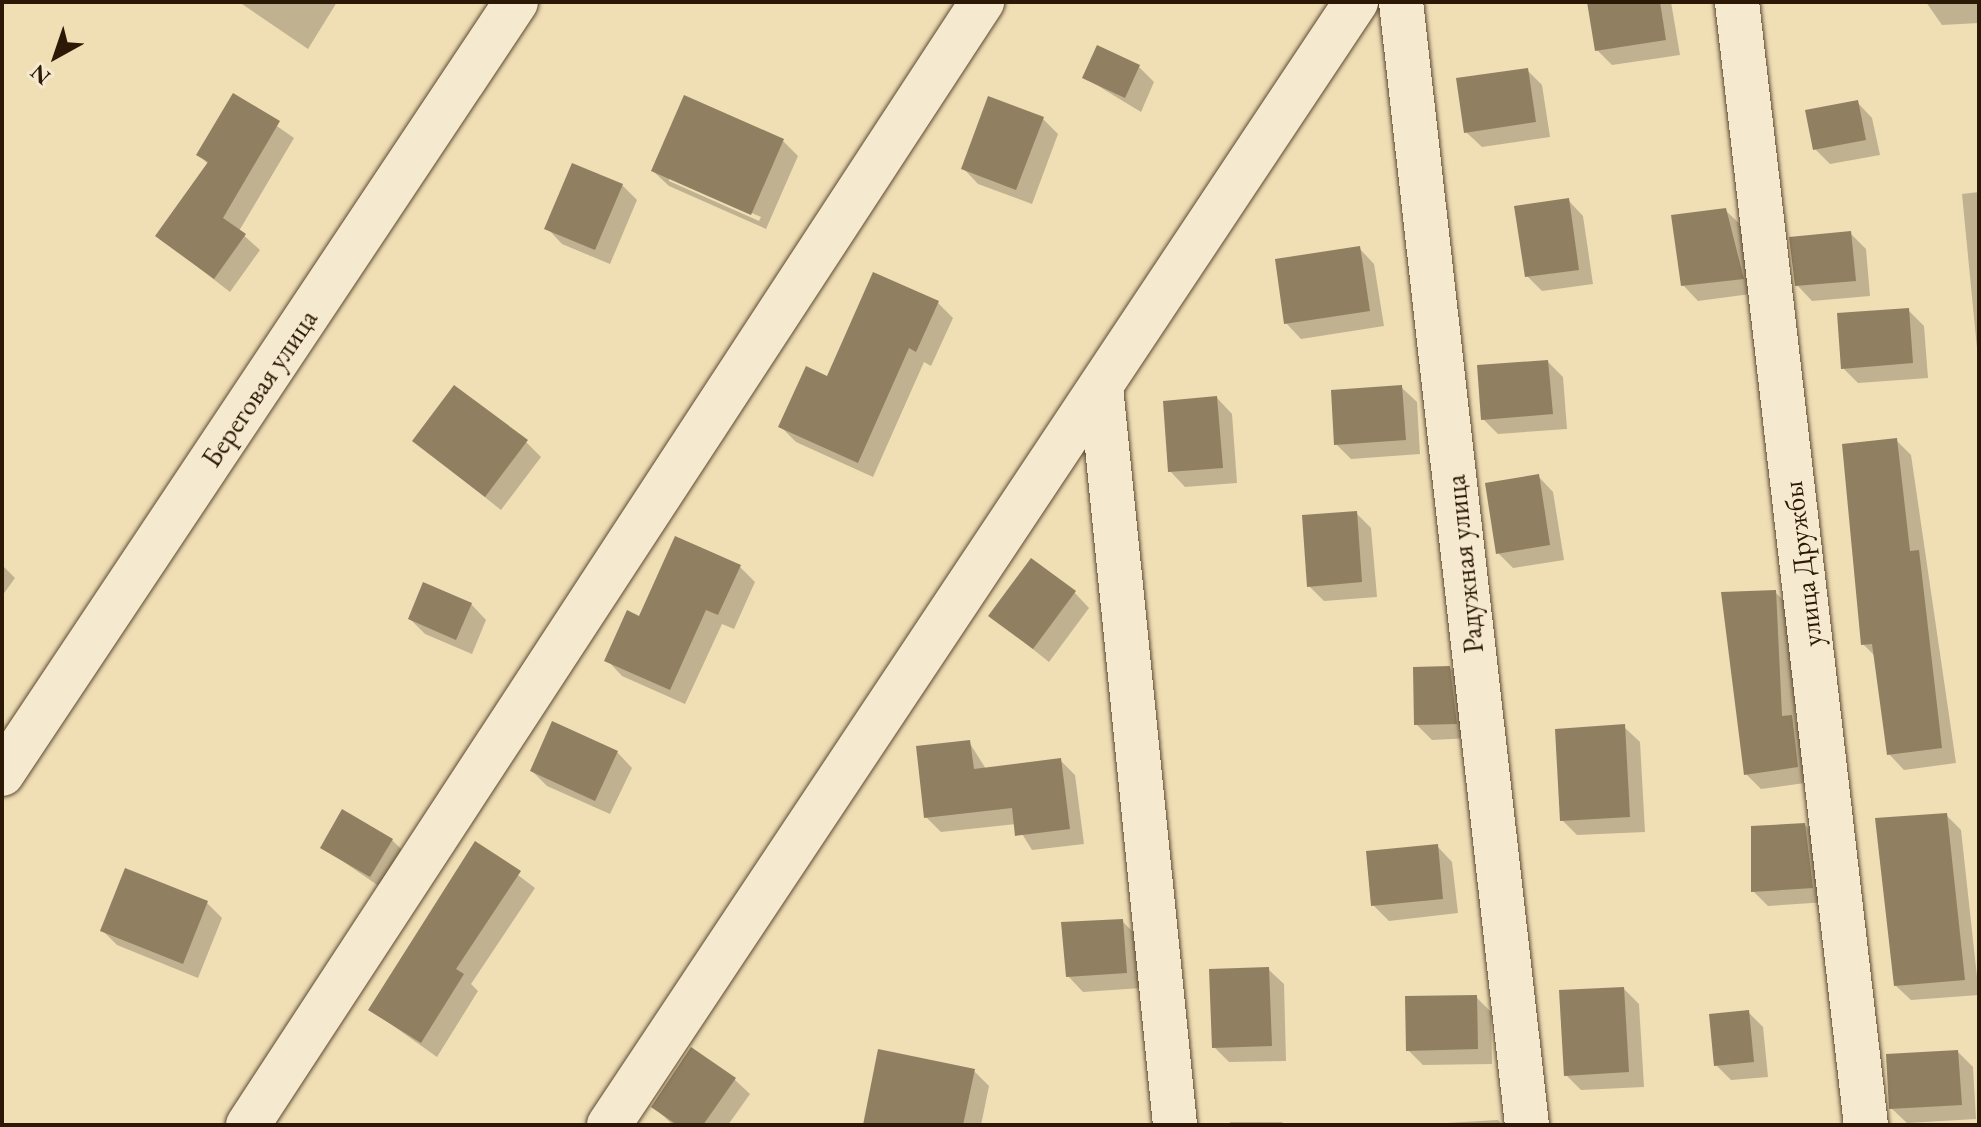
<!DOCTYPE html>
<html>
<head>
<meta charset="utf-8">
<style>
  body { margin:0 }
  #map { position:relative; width:1981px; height:1127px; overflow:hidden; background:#f0deb5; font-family:"EB Garamond",serif }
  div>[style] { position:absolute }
  .shadow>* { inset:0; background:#0003 }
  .building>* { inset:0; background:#917f61 }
  .roads { filter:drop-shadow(0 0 2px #5c4a32) drop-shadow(0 0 2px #5c4a32) }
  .minor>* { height:44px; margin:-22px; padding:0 22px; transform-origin:22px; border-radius:22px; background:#f5eacf }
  span { translate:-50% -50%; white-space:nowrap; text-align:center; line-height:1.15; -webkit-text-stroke:6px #f5eacf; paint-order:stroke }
  .street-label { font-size:28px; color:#2b1906 }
  .frame { position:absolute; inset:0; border:4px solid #2b1906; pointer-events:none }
  .north { position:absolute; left:16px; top:16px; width:80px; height:80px; -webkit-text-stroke:6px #f5eacf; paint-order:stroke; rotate:220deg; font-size:22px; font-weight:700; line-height:32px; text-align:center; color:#2b1906 }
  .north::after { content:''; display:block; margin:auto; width:28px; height:36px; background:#2b1906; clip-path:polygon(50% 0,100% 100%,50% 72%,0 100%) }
</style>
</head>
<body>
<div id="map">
  <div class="shadow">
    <i style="clip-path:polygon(239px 2px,337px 2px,308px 49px)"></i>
    <i style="clip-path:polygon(1589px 2px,1671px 2px,1680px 55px,1612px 65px,1597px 50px)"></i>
    <i style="clip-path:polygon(1926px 2px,1979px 2px,1979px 23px,1942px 25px)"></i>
    <i style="clip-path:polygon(1139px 67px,1154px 82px,1141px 112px,1085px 78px)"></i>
    <i style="clip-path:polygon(1527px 70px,1542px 85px,1550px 137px,1482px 147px,1466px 132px)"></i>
    <i style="clip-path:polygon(234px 96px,294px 138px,239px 231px,260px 250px,230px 292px,158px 236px,209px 165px,199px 155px)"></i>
    <i style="clip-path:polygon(1857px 102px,1872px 118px,1880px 155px,1830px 164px,1815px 149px)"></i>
    <i style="clip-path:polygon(1043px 119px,1058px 134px,1032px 204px,978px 184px,963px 168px)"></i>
    <i style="clip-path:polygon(evenodd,783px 141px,798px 156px,766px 229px,669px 186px,653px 171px,783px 141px,669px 177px,761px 217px,759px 221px,669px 181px,669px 177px)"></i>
    <i style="clip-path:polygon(622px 185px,637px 200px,610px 264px,562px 244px,547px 228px)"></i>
    <i style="clip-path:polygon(1979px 192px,1979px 369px,1962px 194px)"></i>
    <i style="clip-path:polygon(1568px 200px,1583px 216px,1593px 284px,1542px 291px,1527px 276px)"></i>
    <i style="clip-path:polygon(1725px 210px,1741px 225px,1758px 293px,1698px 301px,1683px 285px)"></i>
    <i style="clip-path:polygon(1850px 233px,1866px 249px,1870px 296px,1812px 301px,1797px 285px)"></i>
    <i style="clip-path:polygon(1359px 248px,1374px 264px,1384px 326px,1301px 339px,1286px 323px)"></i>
    <i style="clip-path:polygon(938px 303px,953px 318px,931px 366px,924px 362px,873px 477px,796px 442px,780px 426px,828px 378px)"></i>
    <i style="clip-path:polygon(1908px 310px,1924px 326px,1928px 378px,1858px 383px,1843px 368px)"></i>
    <i style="clip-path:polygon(1548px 362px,1563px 377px,1567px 429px,1498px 434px,1483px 419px)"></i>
    <i style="clip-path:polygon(1401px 387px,1417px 402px,1420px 454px,1351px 459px,1336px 444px)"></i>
    <i style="clip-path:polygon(1217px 398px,1232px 414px,1237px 483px,1185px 487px,1170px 471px)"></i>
    <i style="clip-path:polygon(1896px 440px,1911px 455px,1956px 763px,1904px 770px,1889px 754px,1876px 657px,1863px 644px)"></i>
    <i style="clip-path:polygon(414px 441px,526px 442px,541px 457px,501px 510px)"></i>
    <i style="clip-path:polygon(1538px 476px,1553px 492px,1564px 560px,1513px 568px,1498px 553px)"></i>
    <i style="clip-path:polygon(1356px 513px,1371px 528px,1377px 597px,1324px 601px,1309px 586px)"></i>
    <i style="clip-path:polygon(2px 565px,15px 578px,2px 596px)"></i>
    <i style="clip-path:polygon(740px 567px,755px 582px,734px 629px,722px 624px,685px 704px,622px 676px,607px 660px)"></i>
    <i style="clip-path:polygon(1074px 592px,1089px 608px,1049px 662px,991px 616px)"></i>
    <i style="clip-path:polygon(1775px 592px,1790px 607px,1796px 722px,1806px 732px,1812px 782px,1761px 789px,1746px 774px)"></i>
    <i style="clip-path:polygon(471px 604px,486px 620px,472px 654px,425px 634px,410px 619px)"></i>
    <i style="clip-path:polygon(1450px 668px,1465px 683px,1471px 738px,1432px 740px,1416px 724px)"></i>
    <i style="clip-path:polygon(1624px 727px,1640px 742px,1645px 832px,1577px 835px,1562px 820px)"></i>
    <i style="clip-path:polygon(969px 742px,986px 769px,1060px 760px,1075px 775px,1084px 844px,1032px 850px,1016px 824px,941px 832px,926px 817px)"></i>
    <i style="clip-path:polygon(617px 752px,632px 768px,610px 814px,547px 786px,532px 771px)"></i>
    <i style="clip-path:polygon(1946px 815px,1961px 830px,1979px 995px,1911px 1000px,1895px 985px)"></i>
    <i style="clip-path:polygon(1805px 825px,1820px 840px,1827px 902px,1768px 906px,1753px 891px)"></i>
    <i style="clip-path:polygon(392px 840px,407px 855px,386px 891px,322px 847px)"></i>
    <i style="clip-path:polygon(476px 843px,535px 888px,471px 984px,478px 991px,437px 1057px,371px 1010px)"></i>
    <i style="clip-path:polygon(1437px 846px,1452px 862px,1458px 913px,1389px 921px,1373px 905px)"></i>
    <i style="clip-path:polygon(207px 903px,222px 918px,198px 978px,117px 945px,102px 930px)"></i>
    <i style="clip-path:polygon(1122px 921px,1137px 936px,1141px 988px,1083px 992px,1068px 976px)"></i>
    <i style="clip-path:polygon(1268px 969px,1284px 984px,1286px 1061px,1229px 1062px,1214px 1047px)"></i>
    <i style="clip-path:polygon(1624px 989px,1639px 1004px,1644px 1087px,1581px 1090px,1566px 1075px)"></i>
    <i style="clip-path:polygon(1476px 997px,1491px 1012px,1492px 1064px,1423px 1065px,1408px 1050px)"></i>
    <i style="clip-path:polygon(1748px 1012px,1763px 1027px,1768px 1077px,1731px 1080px,1716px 1065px)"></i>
    <i style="clip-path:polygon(1958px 1052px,1973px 1067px,1976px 1119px,1907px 1123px,1891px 1108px)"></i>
    <i style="clip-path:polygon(974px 1071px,989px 1086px,981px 1125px,868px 1125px)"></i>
    <i style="clip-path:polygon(734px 1079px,750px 1094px,728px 1125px,673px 1125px,654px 1107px)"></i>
    <i style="clip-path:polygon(1498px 1120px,1503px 1125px,1429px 1125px,1429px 1124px)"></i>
    <i style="clip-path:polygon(1230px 1122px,1282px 1122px,1285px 1125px,1230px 1125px)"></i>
  </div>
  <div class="building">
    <i style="clip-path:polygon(1587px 2px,1660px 2px,1666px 40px,1595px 51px)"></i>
    <i style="clip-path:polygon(1097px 45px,1140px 65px,1125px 98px,1082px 78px)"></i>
    <i style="clip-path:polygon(1528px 68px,1536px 122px,1464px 133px,1456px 78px)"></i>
    <i style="clip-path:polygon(233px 93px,280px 121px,223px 218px,246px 234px,214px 279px,155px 236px,208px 162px,196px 155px)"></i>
    <i style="clip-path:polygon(684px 95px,784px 139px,751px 215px,651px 171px)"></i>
    <i style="clip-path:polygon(988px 96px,1044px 117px,1016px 190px,961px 169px)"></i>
    <i style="clip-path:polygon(1858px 100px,1866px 140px,1813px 150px,1805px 110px)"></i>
    <i style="clip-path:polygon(572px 163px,623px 184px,595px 250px,544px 229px)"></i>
    <i style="clip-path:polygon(1569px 198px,1579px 270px,1525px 277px,1514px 206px)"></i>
    <i style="clip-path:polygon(1726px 208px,1744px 279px,1681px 286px,1671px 215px)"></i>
    <i style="clip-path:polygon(1851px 231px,1856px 281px,1795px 286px,1789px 237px)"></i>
    <i style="clip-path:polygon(1360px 246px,1370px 311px,1284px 324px,1275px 259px)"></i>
    <i style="clip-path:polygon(873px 272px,939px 301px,916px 352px,909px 348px,858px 463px,778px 427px,806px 366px,827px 376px)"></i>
    <i style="clip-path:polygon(1909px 308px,1913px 363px,1841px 369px,1837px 313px)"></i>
    <i style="clip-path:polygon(1548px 360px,1553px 414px,1481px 420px,1477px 365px)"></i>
    <i style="clip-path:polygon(454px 385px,528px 440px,485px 497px,412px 441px)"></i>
    <i style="clip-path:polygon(1402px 385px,1406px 440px,1334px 445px,1331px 390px)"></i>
    <i style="clip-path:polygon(1217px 396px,1223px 468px,1168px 472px,1163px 401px)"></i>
    <i style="clip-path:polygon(1897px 438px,1910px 551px,1919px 550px,1942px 748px,1887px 755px,1872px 644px,1861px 645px,1842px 444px)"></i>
    <i style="clip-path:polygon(1539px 474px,1550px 545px,1496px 554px,1485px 483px)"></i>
    <i style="clip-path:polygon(1357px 511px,1362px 582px,1307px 587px,1302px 515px)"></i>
    <i style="clip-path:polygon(675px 536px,741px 565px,718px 615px,706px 610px,670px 690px,604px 661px,627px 610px,639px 616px)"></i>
    <i style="clip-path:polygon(1031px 558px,1076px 591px,1033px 649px,988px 616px)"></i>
    <i style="clip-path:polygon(423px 582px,472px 603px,456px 640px,408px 619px)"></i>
    <i style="clip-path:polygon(1776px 590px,1782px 716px,1792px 715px,1798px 767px,1744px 775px,1721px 592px)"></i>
    <i style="clip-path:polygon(1450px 666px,1457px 724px,1414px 725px,1413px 667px)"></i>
    <i style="clip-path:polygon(552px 721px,618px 751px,595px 801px,530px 771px)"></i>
    <i style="clip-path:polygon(1625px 724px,1630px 817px,1560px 821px,1555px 729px)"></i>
    <i style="clip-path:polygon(970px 740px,974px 769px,1061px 758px,1070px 829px,1015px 836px,1012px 808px,924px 818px,916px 746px)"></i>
    <i style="clip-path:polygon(342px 809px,393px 839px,370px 877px,320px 848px)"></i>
    <i style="clip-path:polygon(1947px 813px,1965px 980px,1894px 986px,1875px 818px)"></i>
    <i style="clip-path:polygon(1805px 823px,1813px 888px,1751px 892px,1751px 826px)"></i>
    <i style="clip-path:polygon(475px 841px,521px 871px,456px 969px,464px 974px,421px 1043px,368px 1010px)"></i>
    <i style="clip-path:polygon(1438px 844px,1443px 899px,1371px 906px,1366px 851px)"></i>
    <i style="clip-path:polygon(125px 868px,208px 901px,183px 964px,100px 931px)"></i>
    <i style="clip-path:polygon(1123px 919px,1127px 973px,1066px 977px,1061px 922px)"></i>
    <i style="clip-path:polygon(1269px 967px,1272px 1046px,1212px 1048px,1209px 969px)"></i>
    <i style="clip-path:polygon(1624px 987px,1629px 1072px,1564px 1076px,1559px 990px)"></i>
    <i style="clip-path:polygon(1477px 995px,1478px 1049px,1406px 1051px,1405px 996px)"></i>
    <i style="clip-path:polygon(1749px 1010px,1754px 1062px,1714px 1066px,1709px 1014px)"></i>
    <i style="clip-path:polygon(691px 1047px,736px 1078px,703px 1125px,677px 1125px,651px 1107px)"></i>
    <i style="clip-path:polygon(878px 1049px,975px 1069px,963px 1125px,863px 1125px)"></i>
    <i style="clip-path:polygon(1958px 1050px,1962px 1105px,1889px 1109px,1886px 1054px)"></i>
  </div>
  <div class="roads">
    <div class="minor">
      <i style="left:1401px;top:2px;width:1130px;rotate:83.6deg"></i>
      <i style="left:1737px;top:2px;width:1130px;rotate:83.45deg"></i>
      <i style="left:1101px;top:387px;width:742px;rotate:84.27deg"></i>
      <i style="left:2px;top:774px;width:927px;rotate:-56.34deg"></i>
      <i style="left:248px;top:1125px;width:1342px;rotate:-56.83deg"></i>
      <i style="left:609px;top:1125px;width:1349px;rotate:-56.37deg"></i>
    </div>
  </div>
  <div class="street-label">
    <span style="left:259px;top:388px;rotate:-56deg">Береговая улица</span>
    <span style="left:1464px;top:564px;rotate:-96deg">Радужная улица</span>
    <span style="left:1802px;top:564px;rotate:-97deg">улица Дружбы</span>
  </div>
  <div class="frame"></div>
  <div class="north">N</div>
</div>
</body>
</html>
